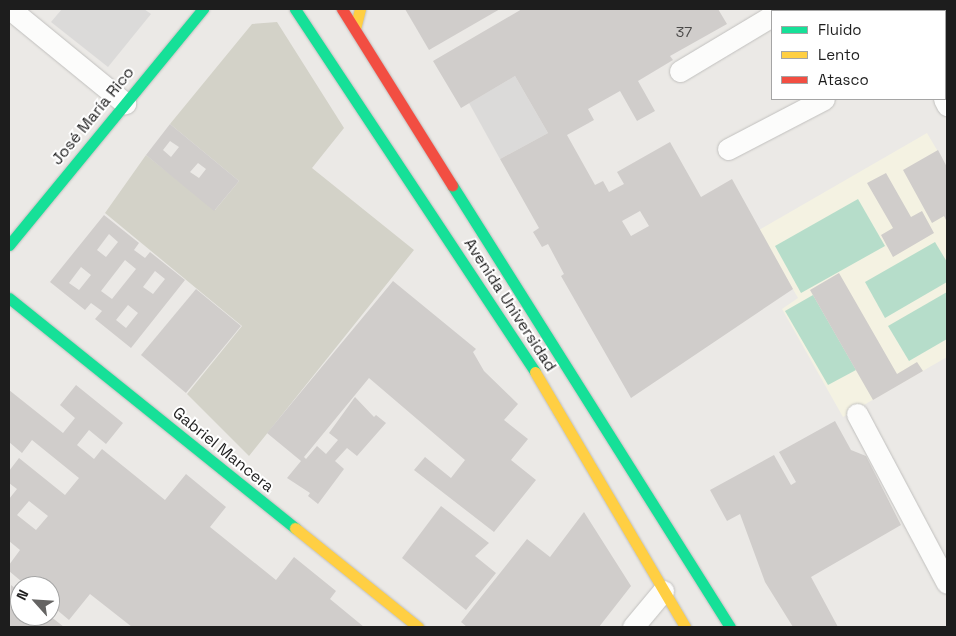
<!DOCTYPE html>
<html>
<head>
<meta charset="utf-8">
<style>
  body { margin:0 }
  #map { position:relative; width:956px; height:636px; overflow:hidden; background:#ebe9e6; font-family:"Space Grotesk",sans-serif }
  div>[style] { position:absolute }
  .education>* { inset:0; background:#f4f2e2 }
  .construction>* { inset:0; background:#d3d2c8 }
  .pitch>* { inset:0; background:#b6ddca }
  .parking>* { inset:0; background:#dbdad9 }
  .building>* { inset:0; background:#d0cdcb }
  .roads { filter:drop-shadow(0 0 1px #c1c0be) drop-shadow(0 0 1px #c1c0be) }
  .lane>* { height:11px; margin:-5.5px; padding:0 5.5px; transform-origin:5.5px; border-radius:5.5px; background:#fcfcfb }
  .street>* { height:21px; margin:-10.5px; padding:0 10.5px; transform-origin:10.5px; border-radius:10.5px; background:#fcfcfb }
  .fast>* { height:11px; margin:-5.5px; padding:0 5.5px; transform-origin:5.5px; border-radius:5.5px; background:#16e098 }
  .slow>* { height:11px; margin:-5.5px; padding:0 5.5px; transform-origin:5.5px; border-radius:5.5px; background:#ffcf43 }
  .jam>* { height:11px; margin:-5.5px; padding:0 5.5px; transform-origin:5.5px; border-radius:5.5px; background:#f24e42 }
  span { translate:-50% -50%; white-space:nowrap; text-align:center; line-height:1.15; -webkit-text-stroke:4px #fff; paint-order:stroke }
  .number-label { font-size:14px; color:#4a4948 }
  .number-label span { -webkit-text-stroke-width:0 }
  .street-label { font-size:16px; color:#1d1d1d }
  .frame { position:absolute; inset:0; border:10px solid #1d1d1d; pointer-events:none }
  .legend { position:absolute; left:771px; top:10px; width:175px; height:90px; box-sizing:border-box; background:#fff; border:1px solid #a5a5a5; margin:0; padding:6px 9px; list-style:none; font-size:15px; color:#1d1d1d }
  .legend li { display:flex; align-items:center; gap:10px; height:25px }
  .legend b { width:25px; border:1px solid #a5a5a5 }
  .north { position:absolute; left:10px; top:576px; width:50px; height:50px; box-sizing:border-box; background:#fff; border:1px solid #a5a5a5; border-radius:50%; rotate:296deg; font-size:14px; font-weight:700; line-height:20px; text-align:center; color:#1d1d1d }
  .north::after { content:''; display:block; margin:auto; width:18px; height:22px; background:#656463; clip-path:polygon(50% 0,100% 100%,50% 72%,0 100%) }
</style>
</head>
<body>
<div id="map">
  <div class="education">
    <i style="clip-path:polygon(927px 133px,947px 167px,947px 357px,843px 417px,782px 309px,798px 298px,759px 230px)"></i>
  </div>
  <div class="construction">
    <i style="clip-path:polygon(277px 22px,344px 128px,312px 168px,414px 250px,249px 456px,187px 394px,242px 326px,105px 213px,146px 155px,215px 210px,239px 181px,170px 124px,252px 24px)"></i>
  </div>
  <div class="pitch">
    <i style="clip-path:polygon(858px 199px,885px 246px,801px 293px,775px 246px)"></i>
    <i style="clip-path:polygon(935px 242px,947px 262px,947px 282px,885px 318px,865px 282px)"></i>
    <i style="clip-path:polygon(947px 292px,947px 339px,909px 361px,888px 326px)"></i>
    <i style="clip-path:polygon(813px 295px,856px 370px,828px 385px,785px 311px)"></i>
  </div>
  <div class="parking">
    <i style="clip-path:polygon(62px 9px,144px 9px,151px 14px,108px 67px,51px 22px)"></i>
    <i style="clip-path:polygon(515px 76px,548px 133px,500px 159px,469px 103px)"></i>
  </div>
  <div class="building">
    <i style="clip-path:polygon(405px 9px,500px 9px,429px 50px)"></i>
    <i style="clip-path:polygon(evenodd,522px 9px,718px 9px,727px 24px,670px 56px,673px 60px,638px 81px,655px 111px,637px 121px,620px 91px,588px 109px,594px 120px,567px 135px,595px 185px,603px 181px,609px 192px,624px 184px,617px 172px,670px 142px,701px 197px,732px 179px,793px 289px,631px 398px,561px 276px,564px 274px,548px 244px,542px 247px,533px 232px,539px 228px,500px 159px,548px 133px,515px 76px,461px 108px,433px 61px,522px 9px,640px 211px,649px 226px,631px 236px,622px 221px,640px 211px)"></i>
    <i style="clip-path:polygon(evenodd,170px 124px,239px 181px,214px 211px,146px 155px,170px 124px,170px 141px,179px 147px,171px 157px,163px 150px,170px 141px,170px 124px,198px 163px,206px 169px,199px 178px,190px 172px,198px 163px)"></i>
    <i style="clip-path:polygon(938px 150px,947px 167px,947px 222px,944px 216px,932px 223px,903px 170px)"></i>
    <i style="clip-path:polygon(886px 173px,911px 217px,922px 211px,934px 233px,893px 257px,881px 235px,893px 228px,867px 183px)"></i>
    <i style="clip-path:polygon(evenodd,104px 215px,139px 243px,134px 250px,145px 258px,150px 252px,185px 280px,131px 348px,95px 319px,102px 311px,91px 303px,85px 310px,50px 282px,104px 215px,109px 234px,118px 242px,106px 257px,97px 250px,109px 234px,104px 215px,125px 260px,136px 269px,112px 299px,101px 291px,125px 260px,104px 215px,81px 267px,91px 275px,79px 290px,69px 283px,81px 267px,104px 215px,155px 271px,165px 279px,153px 294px,143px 287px,155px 271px,104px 215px,128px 305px,138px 313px,126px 328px,116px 320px,128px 305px)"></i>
    <i style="clip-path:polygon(839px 273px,897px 374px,917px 362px,923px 371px,873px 400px,810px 290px)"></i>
    <i style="clip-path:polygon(393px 281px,476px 349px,473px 352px,484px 371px,518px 404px,504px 420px,528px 439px,511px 460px,536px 480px,494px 532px,414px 470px,425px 457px,451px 478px,465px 460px,369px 378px,304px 457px,306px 459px,317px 446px,326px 454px,338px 440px,329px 433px,355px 397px,374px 417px,376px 415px,386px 423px,357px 456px,347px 448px,335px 461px,344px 469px,318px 504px,308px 496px,310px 493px,287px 478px,301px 461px,267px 433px)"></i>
    <i style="clip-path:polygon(196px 289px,241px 326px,186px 393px,141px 355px)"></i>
    <i style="clip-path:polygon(evenodd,76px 385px,123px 423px,106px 444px,89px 430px,77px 445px,94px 459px,102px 449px,165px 500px,186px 474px,226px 507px,210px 527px,276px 580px,294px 557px,336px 591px,330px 599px,364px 627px,132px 627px,90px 594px,69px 620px,50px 604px,50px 586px,27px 586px,9px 571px,9px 565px,20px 550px,9px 541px,9px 499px,17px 489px,9px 483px,9px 471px,19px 458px,65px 495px,79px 478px,32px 440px,22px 453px,9px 442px,9px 390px,63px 433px,75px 418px,60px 405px,76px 385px,29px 501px,48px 516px,36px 530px,17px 515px,29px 501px)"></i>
    <i style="clip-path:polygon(835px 421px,851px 450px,866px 456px,901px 525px,811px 577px,838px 627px,793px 627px,765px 582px,740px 514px,727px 521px,710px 490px,774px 455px,791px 485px,796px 482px,779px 452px)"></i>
    <i style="clip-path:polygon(441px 506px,489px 543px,475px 556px,496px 573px,466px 610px,402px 558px)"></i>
    <i style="clip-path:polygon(584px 512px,631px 586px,599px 627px,467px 627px,461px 622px,527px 539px,550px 557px)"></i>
    <i style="clip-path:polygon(11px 585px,20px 592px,20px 616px,50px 616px,64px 627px,9px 627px)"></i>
  </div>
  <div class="roads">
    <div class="lane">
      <i style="left:945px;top:81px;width:2px;rotate:-27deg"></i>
    </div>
    <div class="street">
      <i style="left:10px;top:9px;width:149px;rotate:39.3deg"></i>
      <i style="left:894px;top:9px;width:2px;rotate:63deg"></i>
      <i style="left:680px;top:71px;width:107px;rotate:-30.9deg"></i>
      <i style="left:944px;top:99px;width:7px;rotate:63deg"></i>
      <i style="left:728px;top:149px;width:108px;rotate:-27.5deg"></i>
      <i style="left:857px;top:414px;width:191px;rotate:62deg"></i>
      <i style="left:633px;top:627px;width:47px;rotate:-50.2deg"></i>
    </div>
    <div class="fast">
      <i style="left:295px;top:9px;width:435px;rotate:56.5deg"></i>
      <i style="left:452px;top:185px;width:522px;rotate:57.83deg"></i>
      <i style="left:9px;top:245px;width:306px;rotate:-50.6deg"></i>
      <i style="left:9px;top:298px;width:367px;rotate:38.8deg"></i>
    </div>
    <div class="slow">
      <i style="left:355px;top:29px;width:21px;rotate:-76deg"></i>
      <i style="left:535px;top:372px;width:296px;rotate:59.5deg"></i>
      <i style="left:295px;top:528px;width:158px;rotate:38.8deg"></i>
    </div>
    <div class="jam">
      <i style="left:342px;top:9px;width:208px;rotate:58deg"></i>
    </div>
  </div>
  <div class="number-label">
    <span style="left:684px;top:32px">37</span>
  </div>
  <div class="street-label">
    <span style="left:93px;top:116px;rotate:-51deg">José María Rico</span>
    <span style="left:510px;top:305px;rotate:57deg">Avenida Universidad</span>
    <span style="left:223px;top:450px;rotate:39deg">Gabriel Mancera</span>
  </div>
  <div class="frame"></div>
  <ul class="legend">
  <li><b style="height:6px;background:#16e098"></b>Fluido</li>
  <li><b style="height:6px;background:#ffcf43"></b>Lento</li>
  <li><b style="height:6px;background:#f24e42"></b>Atasco</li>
  </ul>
  <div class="north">N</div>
</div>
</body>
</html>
